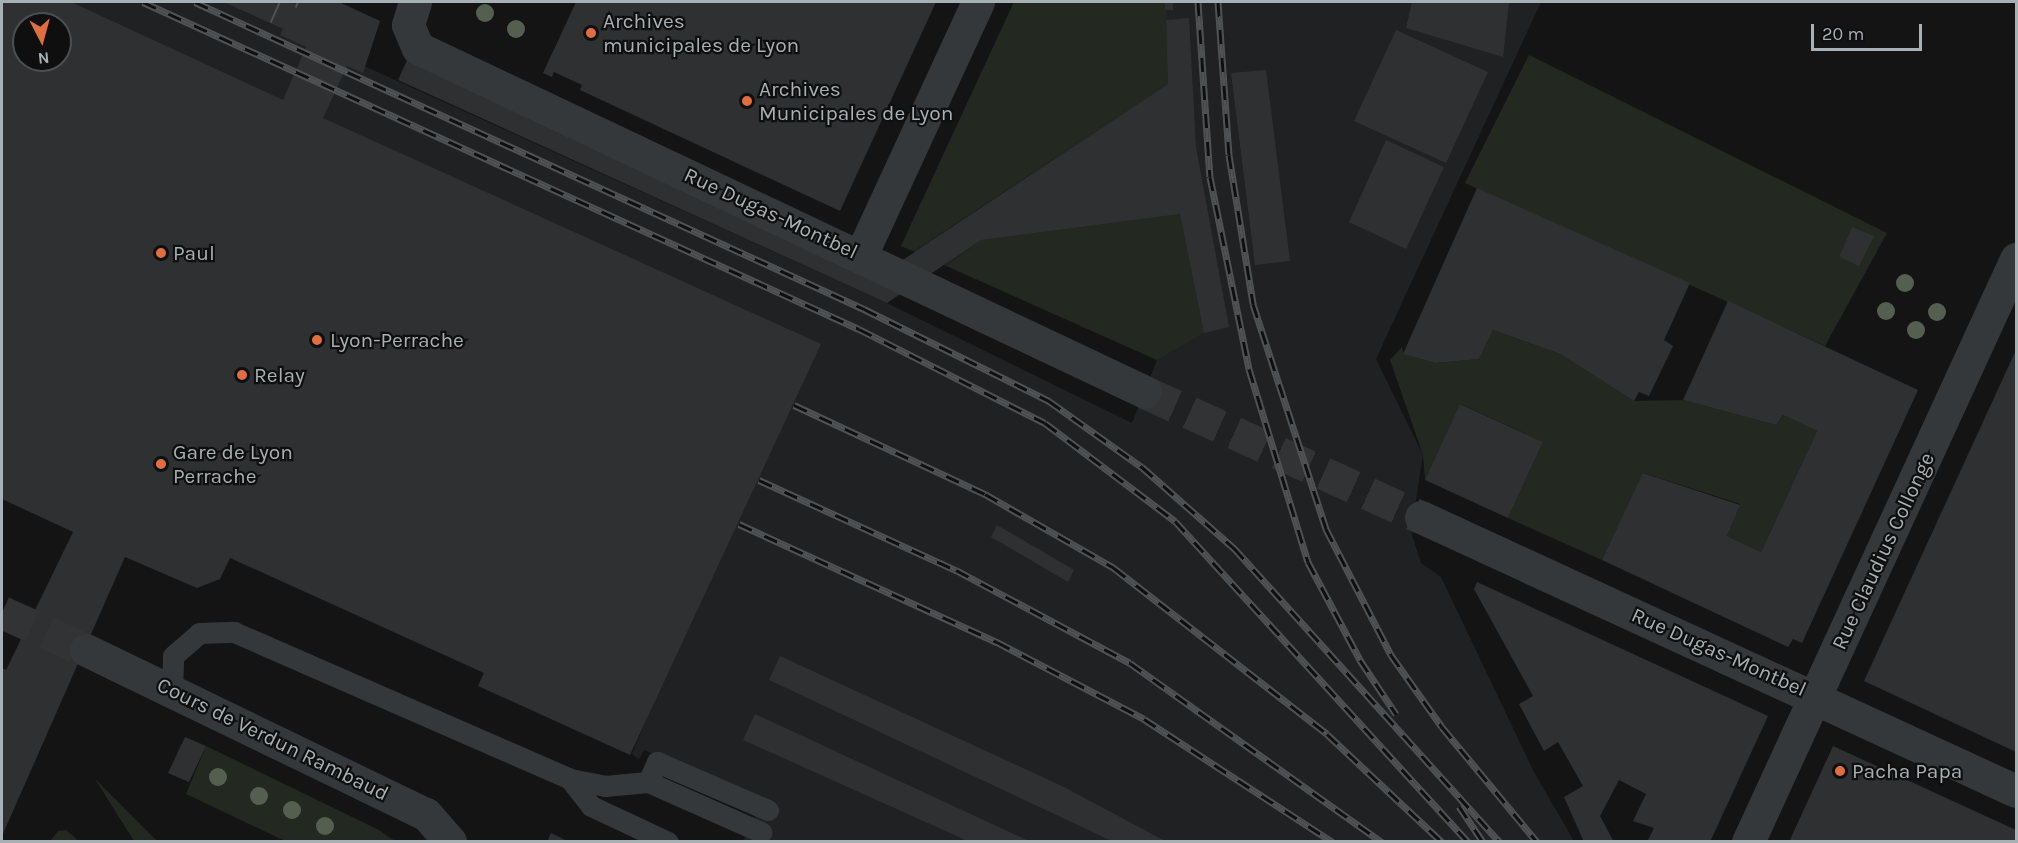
<!DOCTYPE html>
<html>
<head>
<meta charset="utf-8">
<style>
  body { margin:0 }
  #map { position:relative; width:2018px; height:843px; overflow:hidden; background:#141415; font-family:Karla,sans-serif }
  div>[style] { position:absolute }
  .built>* { inset:0; background:#202122 }
  .green>* { inset:0; background:#232820 }
  .building>* { inset:0; background:#2f3031 }
  .street-tunnel>* { height:33px; margin-top:-16.5px; transform-origin:0; background:repeating-linear-gradient(90deg,#313335 0 33px,transparent 0 49px) }
  .lane>* { height:21px; margin:-10.5px; padding:0 10.5px; transform-origin:10.5px; border-radius:10.5px; background:#35383a }
  .street>* { height:33px; margin:-16.5px; padding:0 16.5px; transform-origin:16.5px; border-radius:16.5px; background:#35383a }
  .tram>* { height:1.5px; margin:-0.75px; padding:0 0.75px; transform-origin:0.75px; border-radius:0.75px; background:#4e5255 }
  .rail>* { height:7px; margin-top:-3.5px; transform-origin:0; background:repeating-linear-gradient(90deg,#0f0f10 0 14px,#4e5255 0 28px); box-sizing:border-box; border-block:2px solid #4e5255 }
  .trees>* { width:18px; height:18px; margin:-9px; border-radius:50%; background:#545f4f }
  .dots>* { width:16px; height:16px; translate:-50% -50%; box-sizing:border-box; border:3px solid #0f0f10; border-radius:50% }
  span { translate:-50% -50%; white-space:nowrap; text-align:center; line-height:1.15; -webkit-text-stroke:4.5px #0f0f10; paint-order:stroke }
  .poi-label { font-size:21px; color:#a7b0b4 }
  .left { translate:0 -50%; text-align:left }
  .street-label { font-size:21px; color:#a7b0b4 }
  .frame { position:absolute; inset:0; border:3px solid #a7b0b4; pointer-events:none }
  .north { position:absolute; left:12px; top:12px; width:60px; height:60px; box-sizing:border-box; background:#0f0f10; border:2px solid #4c4f52; border-radius:50%; rotate:174deg; font-size:16px; font-weight:700; line-height:24px; text-align:center; color:#a7b0b4 }
  .north::after { content:''; display:block; margin:auto; width:21px; height:27px; background:#e06e41; clip-path:polygon(50% 0,100% 100%,50% 72%,0 100%) }
  .scale { position:absolute; left:1811px; top:24px; width:111px; height:27px; box-sizing:border-box; border:3px solid #a7b0b4; border-top:0; padding-left:8px; font-size:18px; line-height:21px; white-space:nowrap; color:#a7b0b4; -webkit-text-stroke:4px #0f0f10; paint-order:stroke }
</style>
</head>
<body>
<div id="map">
  <div class="built">
    <i style="clip-path:polygon(evenodd,2px 2px,223px 2px,887px 303px,1132px 423px,1157px 360px,901px 246px,1014px 2px,1541px 2px,1376px 359px,1423px 455px,1411px 532px,1421px 563px,1441px 577px,1534px 772px,1574px 841px,743px 841px,763px 800px,644px 750px,639px 759px,632px 754px,656px 697px,468px 545px,2px 330px,2px 2px,24px 24px,60px 24px,60px 60px,24px 60px,24px 24px)"></i>
  </div>
  <div class="green">
    <i style="clip-path:polygon(1014px 2px,1166px 2px,1168px 84px,913px 251px,901px 246px)"></i>
    <i style="clip-path:polygon(1529px 55px,1887px 233px,1825px 346px,1465px 183px)"></i>
    <i style="clip-path:polygon(1180px 214px,1204px 333px,1157px 360px,947px 266px,981px 240px)"></i>
    <i style="clip-path:polygon(1493px 330px,1560px 354px,1634px 401px,1683px 400px,1776px 425px,1783px 415px,1817px 431px,1761px 552px,1727px 536px,1740px 504px,1644px 473px,1602px 560px,1508px 518px,1543px 442px,1461px 404px,1425px 480px,1423px 455px,1390px 360px,1402px 347px,1404px 354px,1436px 363px,1479px 359px)"></i>
    <i style="clip-path:polygon(206px 746px,379px 830px,395px 841px,285px 841px,186px 794px)"></i>
    <i style="clip-path:polygon(95px 779px,155px 839px,159px 841px,134px 841px)"></i>
    <i style="clip-path:polygon(66px 830px,79px 841px,50px 841px,58px 831px)"></i>
  </div>
  <div class="building">
    <i style="clip-path:polygon(evenodd,2px 2px,71px 2px,283px 100px,306px 47px,280px 35px,283px 29px,223px 2px,339px 2px,380px 21px,363px 73px,347px 66px,323px 118px,821px 344px,630px 755px,478px 686px,484px 673px,230px 558px,220px 579px,197px 588px,125px 557px,2px 836px,2px 668px,6px 670px,73px 532px,2px 499px,2px 2px,24px 24px,60px 24px,60px 60px,24px 60px,24px 24px)"></i>
    <i style="clip-path:polygon(576px 2px,936px 2px,840px 211px,580px 90px,582px 85px,554px 72px,552px 77px,543px 73px)"></i>
    <i style="clip-path:polygon(1165px 2px,1173px 2px,1173px 10px,1165px 10px)"></i>
    <i style="clip-path:polygon(1412px 2px,1509px 2px,1503px 57px,1406px 28px)"></i>
    <i style="clip-path:polygon(1189px 18px,1196px 147px,1229px 327px,1204px 333px,1180px 214px,981px 240px,887px 303px,398px 80px,408px 58px,880px 275px,1168px 84px,1166px 20px)"></i>
    <i style="clip-path:polygon(1396px 30px,1488px 72px,1446px 163px,1354px 121px)"></i>
    <i style="clip-path:polygon(1266px 70px,1290px 261px,1255px 265px,1231px 73px)"></i>
    <i style="clip-path:polygon(1386px 140px,1444px 167px,1406px 249px,1349px 222px)"></i>
    <i style="clip-path:polygon(1477px 188px,1690px 283px,1664px 340px,1673px 346px,1649px 396px,1639px 392px,1634px 401px,1560px 354px,1493px 330px,1479px 359px,1436px 363px,1403px 354px)"></i>
    <i style="clip-path:polygon(1852px 227px,1874px 236px,1859px 266px,1839px 257px)"></i>
    <i style="clip-path:polygon(1728px 301px,1918px 390px,1802px 643px,1793px 639px,1788px 647px,1602px 560px,1643px 473px,1740px 505px,1727px 536px,1761px 552px,1817px 431px,1783px 415px,1776px 425px,1683px 400px)"></i>
    <i style="clip-path:polygon(2016px 350px,2016px 752px,1864px 681px)"></i>
    <i style="clip-path:polygon(1460px 404px,1543px 442px,1508px 518px,1425px 480px)"></i>
    <i style="clip-path:polygon(997px 525px,1074px 570px,1068px 582px,991px 537px)"></i>
    <i style="clip-path:polygon(1477px 582px,1768px 716px,1710px 842px,1647px 842px,1654px 828px,1633px 821px,1646px 794px,1619px 780px,1600px 816px,1614px 842px,1584px 842px,1564px 797px,1583px 786px,1558px 742px,1544px 751px,1519px 704px,1533px 696px,1474px 589px)"></i>
    <i style="clip-path:polygon(780px 656px,1064px 787px,1167px 842px,1114px 842px,769px 680px)"></i>
    <i style="clip-path:polygon(755px 714px,781px 726px,1031px 842px,970px 842px,743px 740px)"></i>
    <i style="clip-path:polygon(185px 737px,206px 746px,189px 782px,168px 773px)"></i>
    <i style="clip-path:polygon(1833px 746px,2016px 830px,2016px 842px,1789px 842px)"></i>
    <i style="clip-path:polygon(551px 833px,569px 842px,547px 842px)"></i>
  </div>
  <div class="street-tunnel">
    <i style="left:1145px;top:392px;width:303px;rotate:24.4deg"></i>
    <i style="left:2px;top:612px;width:92px;rotate:24.3deg"></i>
  </div>
  <div class="lane">
    <i style="left:172px;top:690px;width:34px;rotate:-88deg"></i>
    <i style="left:173px;top:656px;width:35px;rotate:-41deg"></i>
    <i style="left:199px;top:633px;width:35px;rotate:-2deg"></i>
    <i style="left:234px;top:632px;width:367px;rotate:23.6deg"></i>
    <i style="left:570px;top:779px;width:34px;rotate:52deg"></i>
    <i style="left:591px;top:806px;width:85px;rotate:25.1deg"></i>
    <i style="left:570px;top:779px;width:36px;rotate:11deg"></i>
    <i style="left:605px;top:786px;width:43px;rotate:-5.3deg"></i>
    <i style="left:648px;top:782px;width:124px;rotate:23.9deg"></i>
    <i style="left:648px;top:782px;width:22px;rotate:-66deg"></i>
    <i style="left:657px;top:762px;width:121px;rotate:23.4deg"></i>
  </div>
  <div class="street">
    <i style="left:415px;top:2px;width:24px;rotate:107deg"></i>
    <i style="left:408px;top:25px;width:25px;rotate:67deg"></i>
    <i style="left:418px;top:48px;width:804px;rotate:25.32deg"></i>
    <i style="left:861px;top:255px;width:279px;rotate:-65.2deg"></i>
    <i style="left:1421px;top:517px;width:655px;rotate:24.73deg"></i>
    <i style="left:86px;top:650px;width:377px;rotate:25.8deg"></i>
    <i style="left:426px;top:814px;width:37px;rotate:49deg"></i>
    <i style="left:1748px;top:842px;width:642px;rotate:-65.31deg"></i>
  </div>
  <div class="tram">
    <i style="left:296px;top:7px;width:5px;rotate:-68deg"></i>
    <i style="left:271px;top:22px;width:22px;rotate:-66deg"></i>
  </div>
  <div class="rail">
    <i style="left:143px;top:2px;width:787px;rotate:24.55deg"></i>
    <i style="left:859px;top:329px;width:208px;rotate:26.8deg"></i>
    <i style="left:1045px;top:423px;width:163px;rotate:37deg"></i>
    <i style="left:1175px;top:521px;width:435px;rotate:47.6deg"></i>
    <i style="left:195px;top:2px;width:736px;rotate:24.65deg"></i>
    <i style="left:864px;top:309px;width:207px;rotate:26.4deg"></i>
    <i style="left:1049px;top:401px;width:114px;rotate:35.4deg"></i>
    <i style="left:1142px;top:467px;width:123px;rotate:41.4deg"></i>
    <i style="left:1234px;top:548px;width:396px;rotate:47.9deg"></i>
    <i style="left:1198px;top:2px;width:175px;rotate:86.1deg"></i>
    <i style="left:1210px;top:177px;width:196px;rotate:78.5deg"></i>
    <i style="left:1249px;top:369px;width:202px;rotate:73deg"></i>
    <i style="left:1308px;top:562px;width:111px;rotate:62deg"></i>
    <i style="left:1360px;top:660px;width:65px;rotate:56.3deg"></i>
    <i style="left:1218px;top:2px;width:153px;rotate:85.9deg"></i>
    <i style="left:1229px;top:155px;width:151px;rotate:80.8deg"></i>
    <i style="left:1253px;top:304px;width:237px;rotate:72deg"></i>
    <i style="left:1326px;top:529px;width:142px;rotate:62.7deg"></i>
    <i style="left:1391px;top:655px;width:88px;rotate:54.7deg"></i>
    <i style="left:1442px;top:727px;width:149px;rotate:50.4deg"></i>
    <i style="left:794px;top:405px;width:211px;rotate:25deg"></i>
    <i style="left:985px;top:494px;width:149px;rotate:29.8deg"></i>
    <i style="left:1114px;top:568px;width:270px;rotate:37.9deg"></i>
    <i style="left:1327px;top:734px;width:158px;rotate:43.2deg"></i>
    <i style="left:759px;top:480px;width:217px;rotate:24.6deg"></i>
    <i style="left:956px;top:570px;width:197px;rotate:28.1deg"></i>
    <i style="left:1130px;top:663px;width:309px;rotate:35.4deg"></i>
    <i style="left:739px;top:524px;width:284px;rotate:24.6deg"></i>
    <i style="left:997px;top:642px;width:166px;rotate:27.6deg"></i>
    <i style="left:1144px;top:719px;width:225px;rotate:33.1deg"></i>
    <i style="left:1459px;top:806px;width:43px;rotate:56.3deg"></i>
  </div>
  <div class="trees">
    <i style="left:485px;top:13px"></i>
    <i style="left:516px;top:29px"></i>
    <i style="left:1905px;top:283px"></i>
    <i style="left:1886px;top:311px"></i>
    <i style="left:1937px;top:312px"></i>
    <i style="left:1916px;top:330px"></i>
    <i style="left:218px;top:777px"></i>
    <i style="left:259px;top:796px"></i>
    <i style="left:292px;top:810px"></i>
    <i style="left:325px;top:826px"></i>
  </div>
  <div class="dots">
    <i style="left:591px;top:33px;background:#e06e41"></i>
    <i style="left:747px;top:101px;background:#e06e41"></i>
    <i style="left:161px;top:253px;background:#e06e41"></i>
    <i style="left:317px;top:340px;background:#e06e41"></i>
    <i style="left:242px;top:375px;background:#e06e41"></i>
    <i style="left:161px;top:464px;background:#e06e41"></i>
    <i style="left:1840px;top:771px;background:#e06e41"></i>
  </div>
  <div class="poi-label">
    <span class="left" style="left:603px;top:33px">Archives<br>municipales de Lyon</span>
    <span class="left" style="left:759px;top:101px">Archives<br>Municipales de Lyon</span>
    <span class="left" style="left:173px;top:253px">Paul</span>
    <span class="left" style="left:330px;top:340px">Lyon-Perrache</span>
    <span class="left" style="left:254px;top:375px">Relay</span>
    <span class="left" style="left:173px;top:464px">Gare de Lyon<br>Perrache</span>
    <span class="left" style="left:1852px;top:771px">Pacha Papa</span>
  </div>
  <div class="street-label">
    <span style="left:771px;top:213px;rotate:25deg">Rue Dugas-Montbel</span>
    <span style="left:1883px;top:551px;rotate:-65deg">Rue Claudius Collonge</span>
    <span style="left:1719px;top:652px;rotate:24deg">Rue Dugas-Montbel</span>
    <span style="left:273px;top:739px;rotate:26deg">Cours de Verdun Rambaud</span>
  </div>
  <div class="frame"></div>
  <div class="north">N</div>
  <div class="scale">20 m</div>
</div>
</body>
</html>
